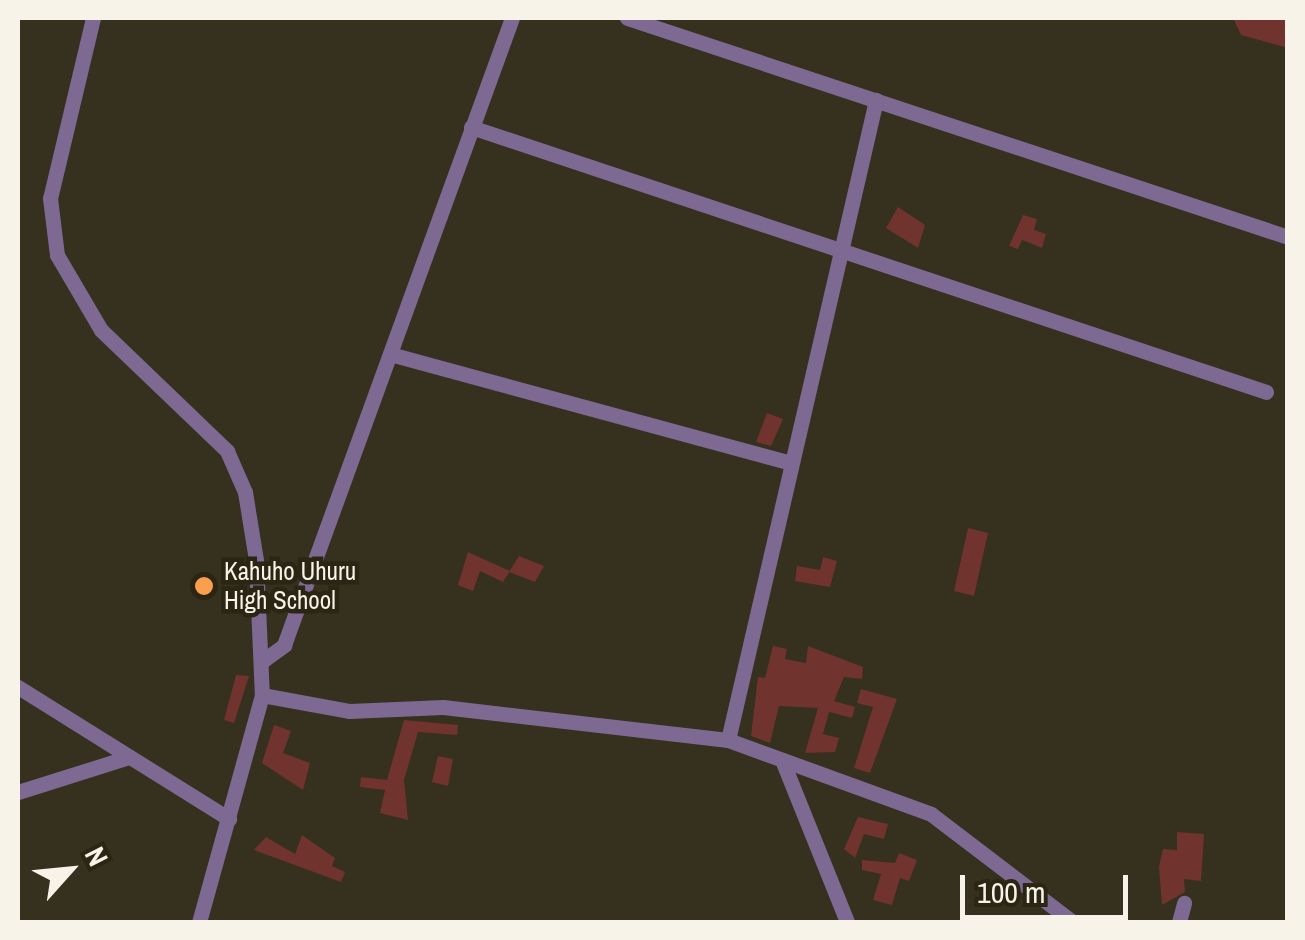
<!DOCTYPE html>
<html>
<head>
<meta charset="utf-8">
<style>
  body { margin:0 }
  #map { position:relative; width:1305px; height:940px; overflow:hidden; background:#36301e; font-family:"Archivo Narrow",sans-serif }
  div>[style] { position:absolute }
  .building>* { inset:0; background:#70332d }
  .minor>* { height:15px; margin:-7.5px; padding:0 7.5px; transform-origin:7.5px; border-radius:7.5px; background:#7d6991 }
  .dots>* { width:28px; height:28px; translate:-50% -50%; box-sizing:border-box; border:5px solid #2b2614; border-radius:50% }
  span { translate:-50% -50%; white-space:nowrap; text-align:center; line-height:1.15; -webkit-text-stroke:9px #2b2614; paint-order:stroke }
  .poi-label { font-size:25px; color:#f7f3e8 }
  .left { translate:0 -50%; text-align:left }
  .frame { position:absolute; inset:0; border:20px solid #f7f3e8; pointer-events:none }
  .north { position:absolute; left:20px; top:820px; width:100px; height:100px; -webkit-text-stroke:8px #2b2614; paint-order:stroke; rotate:63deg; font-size:28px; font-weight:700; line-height:40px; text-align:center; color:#f7f3e8 }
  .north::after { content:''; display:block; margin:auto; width:35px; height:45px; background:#f7f3e8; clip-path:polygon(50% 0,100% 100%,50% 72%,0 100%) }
  .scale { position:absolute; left:960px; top:875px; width:168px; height:45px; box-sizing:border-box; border:5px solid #f7f3e8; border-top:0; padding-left:12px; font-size:30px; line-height:35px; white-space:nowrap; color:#f7f3e8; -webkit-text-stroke:8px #2b2614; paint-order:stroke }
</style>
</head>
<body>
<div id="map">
  <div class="building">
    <i style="clip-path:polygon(1233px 18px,1288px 18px,1288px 48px,1241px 35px)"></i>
    <i style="clip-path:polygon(898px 207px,925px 225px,918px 248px,886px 228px)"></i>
    <i style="clip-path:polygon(1023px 215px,1037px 219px,1034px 230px,1046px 234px,1042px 248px,1022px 240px,1018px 249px,1009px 246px)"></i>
    <i style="clip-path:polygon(767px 413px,783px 419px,771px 446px,756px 442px)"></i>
    <i style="clip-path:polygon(968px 528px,988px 533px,974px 596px,954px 591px)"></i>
    <i style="clip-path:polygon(468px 552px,510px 571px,503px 582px,480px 571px,473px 591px,458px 585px)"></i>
    <i style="clip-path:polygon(519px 556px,544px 566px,535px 582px,509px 572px)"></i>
    <i style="clip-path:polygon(823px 557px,837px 561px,830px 587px,795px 581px,797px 566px,820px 570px)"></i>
    <i style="clip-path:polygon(773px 646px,787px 649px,785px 659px,806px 663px,808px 646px,863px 667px,862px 679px,844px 677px,834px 701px,855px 707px,852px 718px,829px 712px,823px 734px,839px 738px,835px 752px,805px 753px,818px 708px,779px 706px,770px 743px,751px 736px,758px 677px,765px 678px)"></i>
    <i style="clip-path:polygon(236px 675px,249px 676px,234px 723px,224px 720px)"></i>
    <i style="clip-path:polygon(861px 689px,897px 699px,870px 773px,854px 768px,873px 707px,857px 703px)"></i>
    <i style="clip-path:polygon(404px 720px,458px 725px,457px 735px,418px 732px,404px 780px,408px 820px,380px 813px,385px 790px,360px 787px,361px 777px,387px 780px)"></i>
    <i style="clip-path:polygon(274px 725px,291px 731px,283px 753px,310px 763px,303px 790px,262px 763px)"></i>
    <i style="clip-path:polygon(438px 756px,453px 759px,448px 786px,432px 782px)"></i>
    <i style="clip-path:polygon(858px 817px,888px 824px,884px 839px,864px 834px,855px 858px,844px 849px)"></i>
    <i style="clip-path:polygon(1177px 832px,1204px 834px,1201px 881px,1184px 879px,1185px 892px,1162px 905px,1159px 867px,1163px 849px,1177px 850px)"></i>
    <i style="clip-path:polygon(302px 835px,335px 858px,332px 866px,345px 872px,341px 882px,254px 850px,266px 837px,295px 854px)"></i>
    <i style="clip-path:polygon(899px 853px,917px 860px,909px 881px,900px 878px,892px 905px,873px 900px,881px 874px,862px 870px,862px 860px,895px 863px)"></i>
  </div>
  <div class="minor">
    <i style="left:93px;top:18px;width:185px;rotate:103.4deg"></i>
    <i style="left:50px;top:198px;width:57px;rotate:83deg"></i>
    <i style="left:57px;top:255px;width:87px;rotate:59.6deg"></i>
    <i style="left:101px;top:330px;width:175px;rotate:43.8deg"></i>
    <i style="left:227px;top:451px;width:45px;rotate:66.3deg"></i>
    <i style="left:245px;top:492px;width:69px;rotate:80.8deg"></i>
    <i style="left:256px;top:560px;width:135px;rotate:87.5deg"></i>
    <i style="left:262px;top:695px;width:236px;rotate:105.5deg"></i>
    <i style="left:627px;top:18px;width:696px;rotate:18.33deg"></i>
    <i style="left:471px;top:127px;width:838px;rotate:18.43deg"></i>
    <i style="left:390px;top:354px;width:415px;rotate:15.2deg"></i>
    <i style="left:261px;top:662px;width:29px;rotate:-36deg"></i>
    <i style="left:284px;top:645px;width:667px;rotate:-70.02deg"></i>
    <i style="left:18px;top:687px;width:249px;rotate:32deg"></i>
    <i style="left:262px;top:695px;width:88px;rotate:10.4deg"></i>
    <i style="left:349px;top:711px;width:94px;rotate:-2.4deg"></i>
    <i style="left:443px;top:707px;width:287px;rotate:6.6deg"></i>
    <i style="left:728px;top:740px;width:216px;rotate:20deg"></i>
    <i style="left:931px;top:814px;width:178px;rotate:37.3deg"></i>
    <i style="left:728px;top:740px;width:657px;rotate:-76.98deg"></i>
    <i style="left:782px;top:760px;width:175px;rotate:68.1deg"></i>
    <i style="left:18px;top:792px;width:116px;rotate:-17.5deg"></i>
    <i style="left:1179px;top:922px;width:20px;rotate:-75deg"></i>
  </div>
  <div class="dots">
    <i style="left:204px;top:586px;background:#fa9f4e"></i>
  </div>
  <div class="poi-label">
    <span class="left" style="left:224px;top:586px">Kahuho Uhuru<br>High School</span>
  </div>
  <div class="frame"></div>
  <div class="north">N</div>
  <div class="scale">100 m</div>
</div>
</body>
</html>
